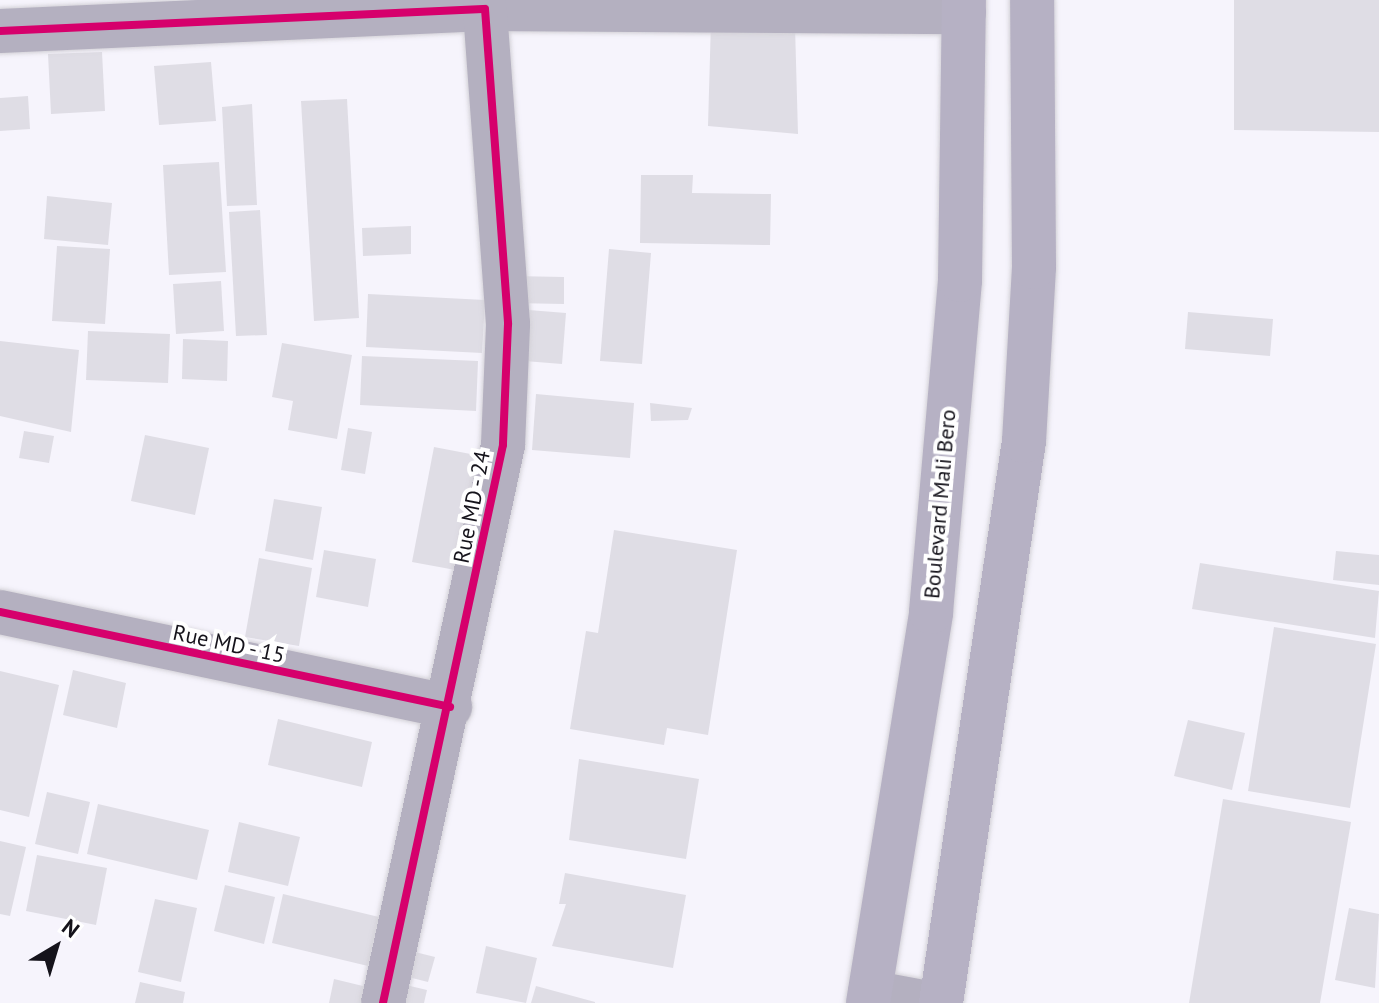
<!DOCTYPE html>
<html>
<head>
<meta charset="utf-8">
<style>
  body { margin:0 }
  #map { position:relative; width:1379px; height:1003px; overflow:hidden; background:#f6f4fc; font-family:"PT Sans",sans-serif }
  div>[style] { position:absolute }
  .building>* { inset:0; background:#dfdde5 }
  .roads { filter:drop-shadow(0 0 2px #d3d1d7) drop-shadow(0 0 2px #d3d1d7) }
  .minor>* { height:44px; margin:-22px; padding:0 22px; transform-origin:22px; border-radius:22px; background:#b4b0c0 }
  .major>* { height:44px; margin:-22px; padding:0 22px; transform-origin:22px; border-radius:22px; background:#b6b1c4 }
  .cycleway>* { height:8px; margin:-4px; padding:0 4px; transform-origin:4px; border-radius:4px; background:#d6006c }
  span { translate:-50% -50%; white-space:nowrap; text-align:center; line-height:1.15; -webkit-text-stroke:8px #fff; paint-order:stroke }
  .street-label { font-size:22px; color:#15131b }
  .north { position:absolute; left:16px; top:907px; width:80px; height:80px; -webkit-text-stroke:6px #fff; paint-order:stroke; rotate:38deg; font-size:22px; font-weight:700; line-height:32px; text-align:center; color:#15131b }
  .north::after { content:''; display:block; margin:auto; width:28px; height:36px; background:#15131b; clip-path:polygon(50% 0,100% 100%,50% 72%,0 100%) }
</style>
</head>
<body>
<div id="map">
  <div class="building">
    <i style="clip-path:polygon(1234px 0,1379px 0,1379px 132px,1234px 130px)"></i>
    <i style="clip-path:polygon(711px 21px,795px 26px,798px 134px,708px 126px)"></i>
    <i style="clip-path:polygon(102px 52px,105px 111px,51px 114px,48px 54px)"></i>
    <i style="clip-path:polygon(211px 62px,216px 121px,159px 125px,154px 66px)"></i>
    <i style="clip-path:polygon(28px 96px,30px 129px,0 131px,0 98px)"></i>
    <i style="clip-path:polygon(347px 99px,359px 318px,314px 321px,301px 101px)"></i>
    <i style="clip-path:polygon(252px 104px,257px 205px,227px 206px,222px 107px)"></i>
    <i style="clip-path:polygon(219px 162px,226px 272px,169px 275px,163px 165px)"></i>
    <i style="clip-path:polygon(641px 175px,693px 175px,692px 193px,771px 194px,770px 245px,640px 243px)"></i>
    <i style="clip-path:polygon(47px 196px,112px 203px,108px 245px,44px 239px)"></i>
    <i style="clip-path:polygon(260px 210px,267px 335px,236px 336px,229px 212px)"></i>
    <i style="clip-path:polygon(411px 226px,411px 254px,363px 256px,362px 228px)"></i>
    <i style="clip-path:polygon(57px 246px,110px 249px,105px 324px,52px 321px)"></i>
    <i style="clip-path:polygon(609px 249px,651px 253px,642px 364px,600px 361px)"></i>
    <i style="clip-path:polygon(513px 276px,564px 277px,564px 304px,512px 303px)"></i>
    <i style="clip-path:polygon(221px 281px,224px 331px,176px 334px,173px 284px)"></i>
    <i style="clip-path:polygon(368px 294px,485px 300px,482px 353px,366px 347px)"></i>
    <i style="clip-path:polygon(516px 309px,566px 313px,562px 364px,512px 360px)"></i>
    <i style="clip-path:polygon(1188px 312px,1273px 319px,1270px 356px,1185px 349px)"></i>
    <i style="clip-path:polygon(88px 331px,170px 334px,168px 383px,86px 380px)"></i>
    <i style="clip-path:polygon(183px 339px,228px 341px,227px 381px,182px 379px)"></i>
    <i style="clip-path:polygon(0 341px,79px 350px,71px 432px,0 416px)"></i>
    <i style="clip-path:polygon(282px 343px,352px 355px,337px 439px,288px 430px,293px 401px,272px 397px)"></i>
    <i style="clip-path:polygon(362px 356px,478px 361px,476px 411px,360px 405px)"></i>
    <i style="clip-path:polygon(536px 394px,634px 403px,630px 458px,532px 450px)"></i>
    <i style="clip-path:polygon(650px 403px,692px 408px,688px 420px,651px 421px)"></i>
    <i style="clip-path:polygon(348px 428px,372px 432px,365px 474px,341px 470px)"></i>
    <i style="clip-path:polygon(24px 431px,54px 436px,49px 463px,19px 458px)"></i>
    <i style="clip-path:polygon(145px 435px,209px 448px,195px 515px,131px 501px)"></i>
    <i style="clip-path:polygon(434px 447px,481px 456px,461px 571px,412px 562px)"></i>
    <i style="clip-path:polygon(274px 499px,322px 507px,313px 560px,265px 551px)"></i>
    <i style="clip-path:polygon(614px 530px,737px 550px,708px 735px,667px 728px,664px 745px,570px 729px,586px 631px,598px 633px)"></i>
    <i style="clip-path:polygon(324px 550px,376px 559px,368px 607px,316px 597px)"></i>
    <i style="clip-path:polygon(1336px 551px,1379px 555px,1379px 585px,1333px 580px)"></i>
    <i style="clip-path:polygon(259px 558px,312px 568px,299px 646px,245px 637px)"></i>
    <i style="clip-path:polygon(1200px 563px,1379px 591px,1375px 638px,1192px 609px)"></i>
    <i style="clip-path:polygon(1274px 627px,1376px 644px,1350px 808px,1248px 791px)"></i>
    <i style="clip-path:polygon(73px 670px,126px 683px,117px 728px,63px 715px)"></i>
    <i style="clip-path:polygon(0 671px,59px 685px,29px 817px,0 810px)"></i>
    <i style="clip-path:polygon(278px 719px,372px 742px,362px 787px,268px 765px)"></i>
    <i style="clip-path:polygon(1188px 720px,1245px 733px,1232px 790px,1174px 776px)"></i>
    <i style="clip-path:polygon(579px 759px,699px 779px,686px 859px,569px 840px)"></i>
    <i style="clip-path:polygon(47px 792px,90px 802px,78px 854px,35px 844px)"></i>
    <i style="clip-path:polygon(1223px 799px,1351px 822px,1320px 1003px,1189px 1003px)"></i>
    <i style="clip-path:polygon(98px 804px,209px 830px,197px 880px,87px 854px)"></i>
    <i style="clip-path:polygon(239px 822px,300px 837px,288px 886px,228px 872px)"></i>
    <i style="clip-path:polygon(0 841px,26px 847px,10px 916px,0 914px)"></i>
    <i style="clip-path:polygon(37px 855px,107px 868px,96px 925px,26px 911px)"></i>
    <i style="clip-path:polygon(565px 873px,686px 895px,673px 968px,552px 946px,566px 904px,559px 904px)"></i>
    <i style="clip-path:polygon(225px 885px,275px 897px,264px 944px,214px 931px)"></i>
    <i style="clip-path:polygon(283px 894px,379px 917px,368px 966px,272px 943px)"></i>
    <i style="clip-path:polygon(155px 899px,197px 908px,181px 982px,138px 972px)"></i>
    <i style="clip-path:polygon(1349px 908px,1379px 914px,1375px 988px,1335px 980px)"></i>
    <i style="clip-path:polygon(486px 946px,537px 958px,526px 1003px,476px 993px)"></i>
    <i style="clip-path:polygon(399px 948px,435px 957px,428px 982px,392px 973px)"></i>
    <i style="clip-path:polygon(334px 979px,367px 987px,363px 1003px,329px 1003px)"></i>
    <i style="clip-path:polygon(389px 981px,427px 990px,424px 1003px,384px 1003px)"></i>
    <i style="clip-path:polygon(140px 982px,185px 992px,183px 1003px,135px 1003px)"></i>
    <i style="clip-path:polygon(536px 986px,595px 1002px,595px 1003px,531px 1003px)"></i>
  </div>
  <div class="roads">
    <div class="minor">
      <i style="left:0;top:31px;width:485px;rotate:-2.6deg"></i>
      <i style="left:485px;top:9px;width:479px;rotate:0.4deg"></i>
      <i style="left:0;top:612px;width:460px;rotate:11.9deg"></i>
      <i style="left:870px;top:992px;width:60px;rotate:10.6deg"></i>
      <i style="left:383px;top:1003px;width:571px;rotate:-77.86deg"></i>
      <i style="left:503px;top:445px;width:121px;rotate:-87.6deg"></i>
      <i style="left:508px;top:324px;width:316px;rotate:-94.2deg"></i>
    </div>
    <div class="major">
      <i style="left:868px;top:1003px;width:396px;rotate:-80.8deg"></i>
      <i style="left:931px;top:612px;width:333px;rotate:-85deg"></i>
      <i style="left:960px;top:280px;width:280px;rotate:-89.2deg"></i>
      <i style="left:941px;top:1003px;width:568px;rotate:-81.6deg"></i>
      <i style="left:1024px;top:441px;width:174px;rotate:-86.7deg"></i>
      <i style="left:1034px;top:267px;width:267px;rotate:-90.4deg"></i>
    </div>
  </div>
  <div class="cycleway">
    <i style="left:0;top:31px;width:485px;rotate:-2.6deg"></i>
    <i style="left:485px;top:9px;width:316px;rotate:85.8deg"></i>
    <i style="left:508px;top:324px;width:121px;rotate:92.4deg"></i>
    <i style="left:503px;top:445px;width:571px;rotate:102.14deg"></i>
    <i style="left:0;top:612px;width:460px;rotate:11.9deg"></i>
  </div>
  <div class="street-label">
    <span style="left:940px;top:504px;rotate:-85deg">Boulevard Mali Bero</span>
    <span style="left:472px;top:507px;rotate:-79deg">Rue MD - 24</span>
    <span style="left:229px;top:644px;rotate:12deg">Rue MD - 15</span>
  </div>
  <div class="north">N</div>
</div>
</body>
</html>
